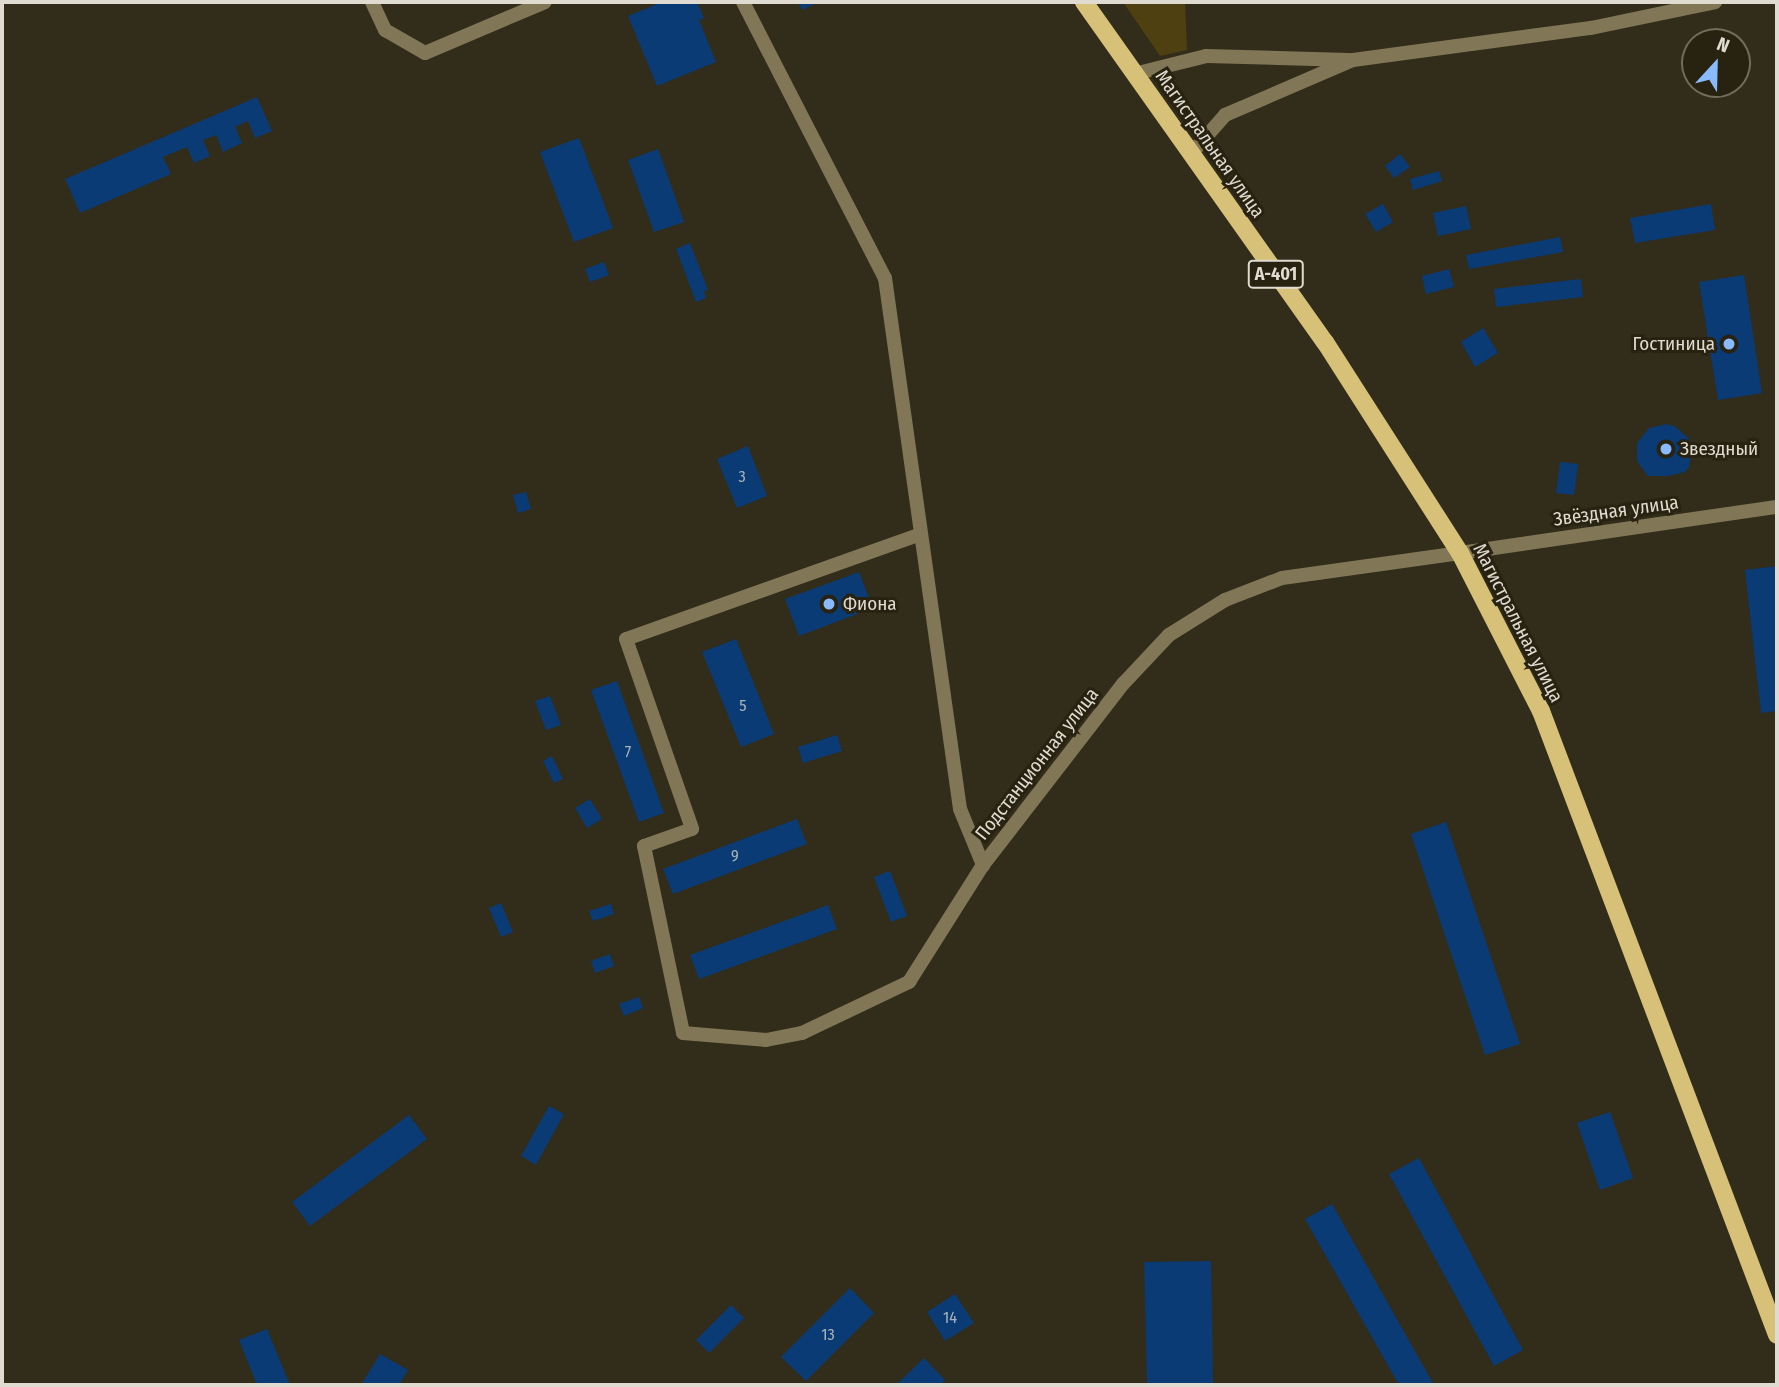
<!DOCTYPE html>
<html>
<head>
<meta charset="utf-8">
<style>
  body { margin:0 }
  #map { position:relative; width:1779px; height:1387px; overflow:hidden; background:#322c1b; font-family:"Fira Sans Condensed",sans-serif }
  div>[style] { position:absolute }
  .green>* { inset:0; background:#4e4010 }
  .building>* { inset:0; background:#0a3b75 }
  .minor>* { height:14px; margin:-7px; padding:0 7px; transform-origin:7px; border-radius:7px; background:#817655 }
  .tertiary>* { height:14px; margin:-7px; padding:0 7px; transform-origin:7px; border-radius:7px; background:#817655 }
  .primary>* { height:18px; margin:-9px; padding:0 9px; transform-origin:9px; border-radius:9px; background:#d7c078 }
  .dots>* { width:19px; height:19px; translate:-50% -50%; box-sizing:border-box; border:4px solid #282211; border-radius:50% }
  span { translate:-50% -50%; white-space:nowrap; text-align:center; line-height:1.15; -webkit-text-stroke:6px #282211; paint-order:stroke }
  .number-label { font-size:16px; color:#aab3b9 }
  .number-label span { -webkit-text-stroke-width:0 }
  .shield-label span { padding:2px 5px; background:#282211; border:2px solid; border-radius:5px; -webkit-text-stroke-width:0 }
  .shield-label { font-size:18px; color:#dfdbd0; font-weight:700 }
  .street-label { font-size:19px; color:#dfdbd0 }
  .poi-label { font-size:19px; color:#dfdbd0 }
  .right { translate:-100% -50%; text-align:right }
  .left { translate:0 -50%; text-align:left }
  .frame { position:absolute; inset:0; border:4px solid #dfdbd0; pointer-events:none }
  .north { position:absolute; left:1681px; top:28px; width:70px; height:70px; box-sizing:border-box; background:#282211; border:2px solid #716c5d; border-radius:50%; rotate:22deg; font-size:19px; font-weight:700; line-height:28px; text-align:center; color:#dfdbd0 }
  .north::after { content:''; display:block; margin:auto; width:24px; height:32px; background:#89bafc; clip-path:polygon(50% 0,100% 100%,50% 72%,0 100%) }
</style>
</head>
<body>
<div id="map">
  <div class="green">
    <i style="clip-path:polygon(1123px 2px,1185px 2px,1187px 50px,1160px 56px)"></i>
  </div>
  <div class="building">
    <i style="clip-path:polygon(662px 2px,697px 2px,704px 18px,699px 20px,716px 62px,657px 86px,628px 16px)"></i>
    <i style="clip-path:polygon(798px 2px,819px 2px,802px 10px)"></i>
    <i style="clip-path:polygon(257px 97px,272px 131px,255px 138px,248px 121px,235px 127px,242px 143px,223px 152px,216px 135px,203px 140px,210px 156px,194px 163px,187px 147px,163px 157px,171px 174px,80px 213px,65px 179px)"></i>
    <i style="clip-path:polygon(579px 138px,613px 228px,574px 242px,540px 152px)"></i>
    <i style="clip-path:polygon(658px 149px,684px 222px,654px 232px,628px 160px)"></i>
    <i style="clip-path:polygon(1400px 154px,1410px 167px,1394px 178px,1385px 166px)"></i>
    <i style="clip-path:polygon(1439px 171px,1442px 181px,1413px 190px,1410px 179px)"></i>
    <i style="clip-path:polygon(1383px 204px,1393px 222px,1376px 232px,1365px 214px)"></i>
    <i style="clip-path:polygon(1711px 204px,1715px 230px,1635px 243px,1630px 218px)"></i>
    <i style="clip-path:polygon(1466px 206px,1471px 229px,1438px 236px,1433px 213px)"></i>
    <i style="clip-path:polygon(1560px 237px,1563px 252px,1469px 269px,1466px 255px)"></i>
    <i style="clip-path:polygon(690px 243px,708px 290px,704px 291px,706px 298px,696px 302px,676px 249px)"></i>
    <i style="clip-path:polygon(604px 262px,609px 275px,590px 282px,585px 269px)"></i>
    <i style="clip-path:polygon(1449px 269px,1454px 287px,1426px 294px,1422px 276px)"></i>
    <i style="clip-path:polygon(1744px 275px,1762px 393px,1718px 400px,1699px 282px)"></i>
    <i style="clip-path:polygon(1581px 279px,1583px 297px,1496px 307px,1494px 289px)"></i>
    <i style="clip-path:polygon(1483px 328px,1498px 353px,1475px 367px,1461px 342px)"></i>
    <i style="clip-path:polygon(1667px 424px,1676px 427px,1689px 439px,1692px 449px,1689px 467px,1685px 472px,1668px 476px,1648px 476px,1637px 461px,1637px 443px,1649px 428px)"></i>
    <i style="clip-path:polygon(748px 446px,767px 496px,737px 508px,717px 459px)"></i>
    <i style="clip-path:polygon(1560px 462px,1578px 464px,1574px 495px,1556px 493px)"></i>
    <i style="clip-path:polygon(526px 492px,531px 509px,518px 513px,513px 495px)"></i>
    <i style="clip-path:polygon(1777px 566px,1777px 711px,1761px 713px,1745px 570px)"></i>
    <i style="clip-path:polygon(859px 572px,873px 608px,799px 636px,785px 599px)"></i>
    <i style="clip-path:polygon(736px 639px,774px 734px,741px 747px,702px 652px)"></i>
    <i style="clip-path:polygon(617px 681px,664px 813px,639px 822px,591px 690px)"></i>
    <i style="clip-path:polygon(550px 696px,561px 725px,546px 730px,535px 701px)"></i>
    <i style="clip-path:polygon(837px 735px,842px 751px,803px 763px,798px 747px)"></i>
    <i style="clip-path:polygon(552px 756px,563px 779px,554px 783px,543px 761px)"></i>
    <i style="clip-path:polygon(590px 799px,602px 819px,587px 828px,575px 808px)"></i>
    <i style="clip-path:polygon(797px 819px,807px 844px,673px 894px,663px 869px)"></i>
    <i style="clip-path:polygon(1446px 822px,1520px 1044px,1485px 1055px,1411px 834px)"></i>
    <i style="clip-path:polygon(890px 871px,907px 916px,891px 922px,874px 877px)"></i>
    <i style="clip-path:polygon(501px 903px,513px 932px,501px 937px,489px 908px)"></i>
    <i style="clip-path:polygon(611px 904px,614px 914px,593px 921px,589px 911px)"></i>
    <i style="clip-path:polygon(828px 905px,837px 929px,699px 979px,690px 955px)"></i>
    <i style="clip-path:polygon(610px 954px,614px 966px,595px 973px,591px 961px)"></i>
    <i style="clip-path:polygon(639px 997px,643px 1008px,624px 1016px,619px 1004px)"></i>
    <i style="clip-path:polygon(549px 1106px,564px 1114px,536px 1165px,521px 1156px)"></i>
    <i style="clip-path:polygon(1610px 1112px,1633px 1178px,1600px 1190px,1577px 1123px)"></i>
    <i style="clip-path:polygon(409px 1115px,427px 1139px,310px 1226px,292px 1202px)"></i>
    <i style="clip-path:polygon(1419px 1158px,1523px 1350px,1494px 1366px,1389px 1174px)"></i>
    <i style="clip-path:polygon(1332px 1204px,1434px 1385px,1399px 1385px,1305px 1219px)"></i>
    <i style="clip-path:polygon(1211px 1261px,1213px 1385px,1147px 1385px,1144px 1262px)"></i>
    <i style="clip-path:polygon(850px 1288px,874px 1313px,806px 1381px,781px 1357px)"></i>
    <i style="clip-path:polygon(955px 1294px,974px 1323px,945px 1341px,927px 1312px)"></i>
    <i style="clip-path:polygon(731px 1305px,744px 1318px,709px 1353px,696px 1340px)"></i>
    <i style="clip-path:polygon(267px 1329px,290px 1385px,257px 1385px,239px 1340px)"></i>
    <i style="clip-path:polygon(380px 1354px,408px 1370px,399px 1385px,361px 1385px)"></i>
    <i style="clip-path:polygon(924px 1358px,945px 1380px,940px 1385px,896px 1385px)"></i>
  </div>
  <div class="minor">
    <i style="left:372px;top:2px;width:31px;rotate:65deg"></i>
    <i style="left:385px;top:30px;width:46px;rotate:29.9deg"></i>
    <i style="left:425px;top:53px;width:130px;rotate:-23deg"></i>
    <i style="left:743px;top:2px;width:310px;rotate:62.8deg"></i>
    <i style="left:885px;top:278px;width:536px;rotate:81.96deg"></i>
    <i style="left:960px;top:809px;width:61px;rotate:67.7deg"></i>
    <i style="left:1134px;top:74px;width:74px;rotate:-14deg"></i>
    <i style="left:1206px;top:56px;width:142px;rotate:1.6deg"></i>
    <i style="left:1191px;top:154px;width:52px;rotate:-48.9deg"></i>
    <i style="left:1225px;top:115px;width:139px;rotate:-23.3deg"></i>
    <i style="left:1353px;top:60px;width:240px;rotate:-7.7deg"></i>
    <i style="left:1591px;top:28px;width:127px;rotate:-11.8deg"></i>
    <i style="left:921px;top:534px;width:313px;rotate:160.4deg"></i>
    <i style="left:626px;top:639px;width:201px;rotate:70.8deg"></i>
    <i style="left:692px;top:829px;width:51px;rotate:160.5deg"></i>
    <i style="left:644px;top:846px;width:191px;rotate:78.2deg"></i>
    <i style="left:683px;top:1033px;width:83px;rotate:4.8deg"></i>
    <i style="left:766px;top:1040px;width:37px;rotate:-11deg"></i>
    <i style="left:802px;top:1033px;width:119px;rotate:-25.5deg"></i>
    <i style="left:909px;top:982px;width:138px;rotate:-57.7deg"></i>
    <i style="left:983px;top:865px;width:229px;rotate:-52.3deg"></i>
    <i style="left:1123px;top:684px;width:67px;rotate:-46.8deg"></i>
    <i style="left:1169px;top:635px;width:66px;rotate:-32deg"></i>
    <i style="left:1225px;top:600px;width:61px;rotate:-21.1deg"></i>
    <i style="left:1282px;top:578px;width:180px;rotate:-8deg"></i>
  </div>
  <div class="tertiary">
    <i style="left:1460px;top:553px;width:320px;rotate:-8.3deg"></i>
  </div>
  <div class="primary">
    <i style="left:1084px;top:2px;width:417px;rotate:54.7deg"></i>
    <i style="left:1325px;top:342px;width:250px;rotate:57.4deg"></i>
    <i style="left:1460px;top:553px;width:178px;rotate:62.9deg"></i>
    <i style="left:1541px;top:711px;width:667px;rotate:69.28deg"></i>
  </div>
  <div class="dots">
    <i style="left:1729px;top:344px;background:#89bafc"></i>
    <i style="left:1666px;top:449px;background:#89bafc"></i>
    <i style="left:829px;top:604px;background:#89bafc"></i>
  </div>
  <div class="number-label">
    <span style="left:742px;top:477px">3</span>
    <span style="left:743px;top:706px">5</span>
    <span style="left:628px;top:752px">7</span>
    <span style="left:735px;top:856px">9</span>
    <span style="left:950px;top:1318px">14</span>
    <span style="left:828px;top:1335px">13</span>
  </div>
  <div class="shield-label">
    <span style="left:1276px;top:274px">А-401</span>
  </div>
  <div class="street-label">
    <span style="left:1210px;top:144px;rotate:55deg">Магистральная улица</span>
    <span style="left:1616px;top:511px;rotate:-8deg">Звёздная улица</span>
    <span style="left:1518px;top:623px;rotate:63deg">Магистральная улица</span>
    <span style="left:1037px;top:764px;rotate:-52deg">Подстанционная улица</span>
  </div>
  <div class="poi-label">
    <span class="right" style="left:1715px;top:344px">Гостиница</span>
    <span class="left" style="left:1680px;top:449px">Звездный</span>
    <span class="left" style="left:843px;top:604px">Фиона</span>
  </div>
  <div class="frame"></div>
  <div class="north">N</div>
</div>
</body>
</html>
